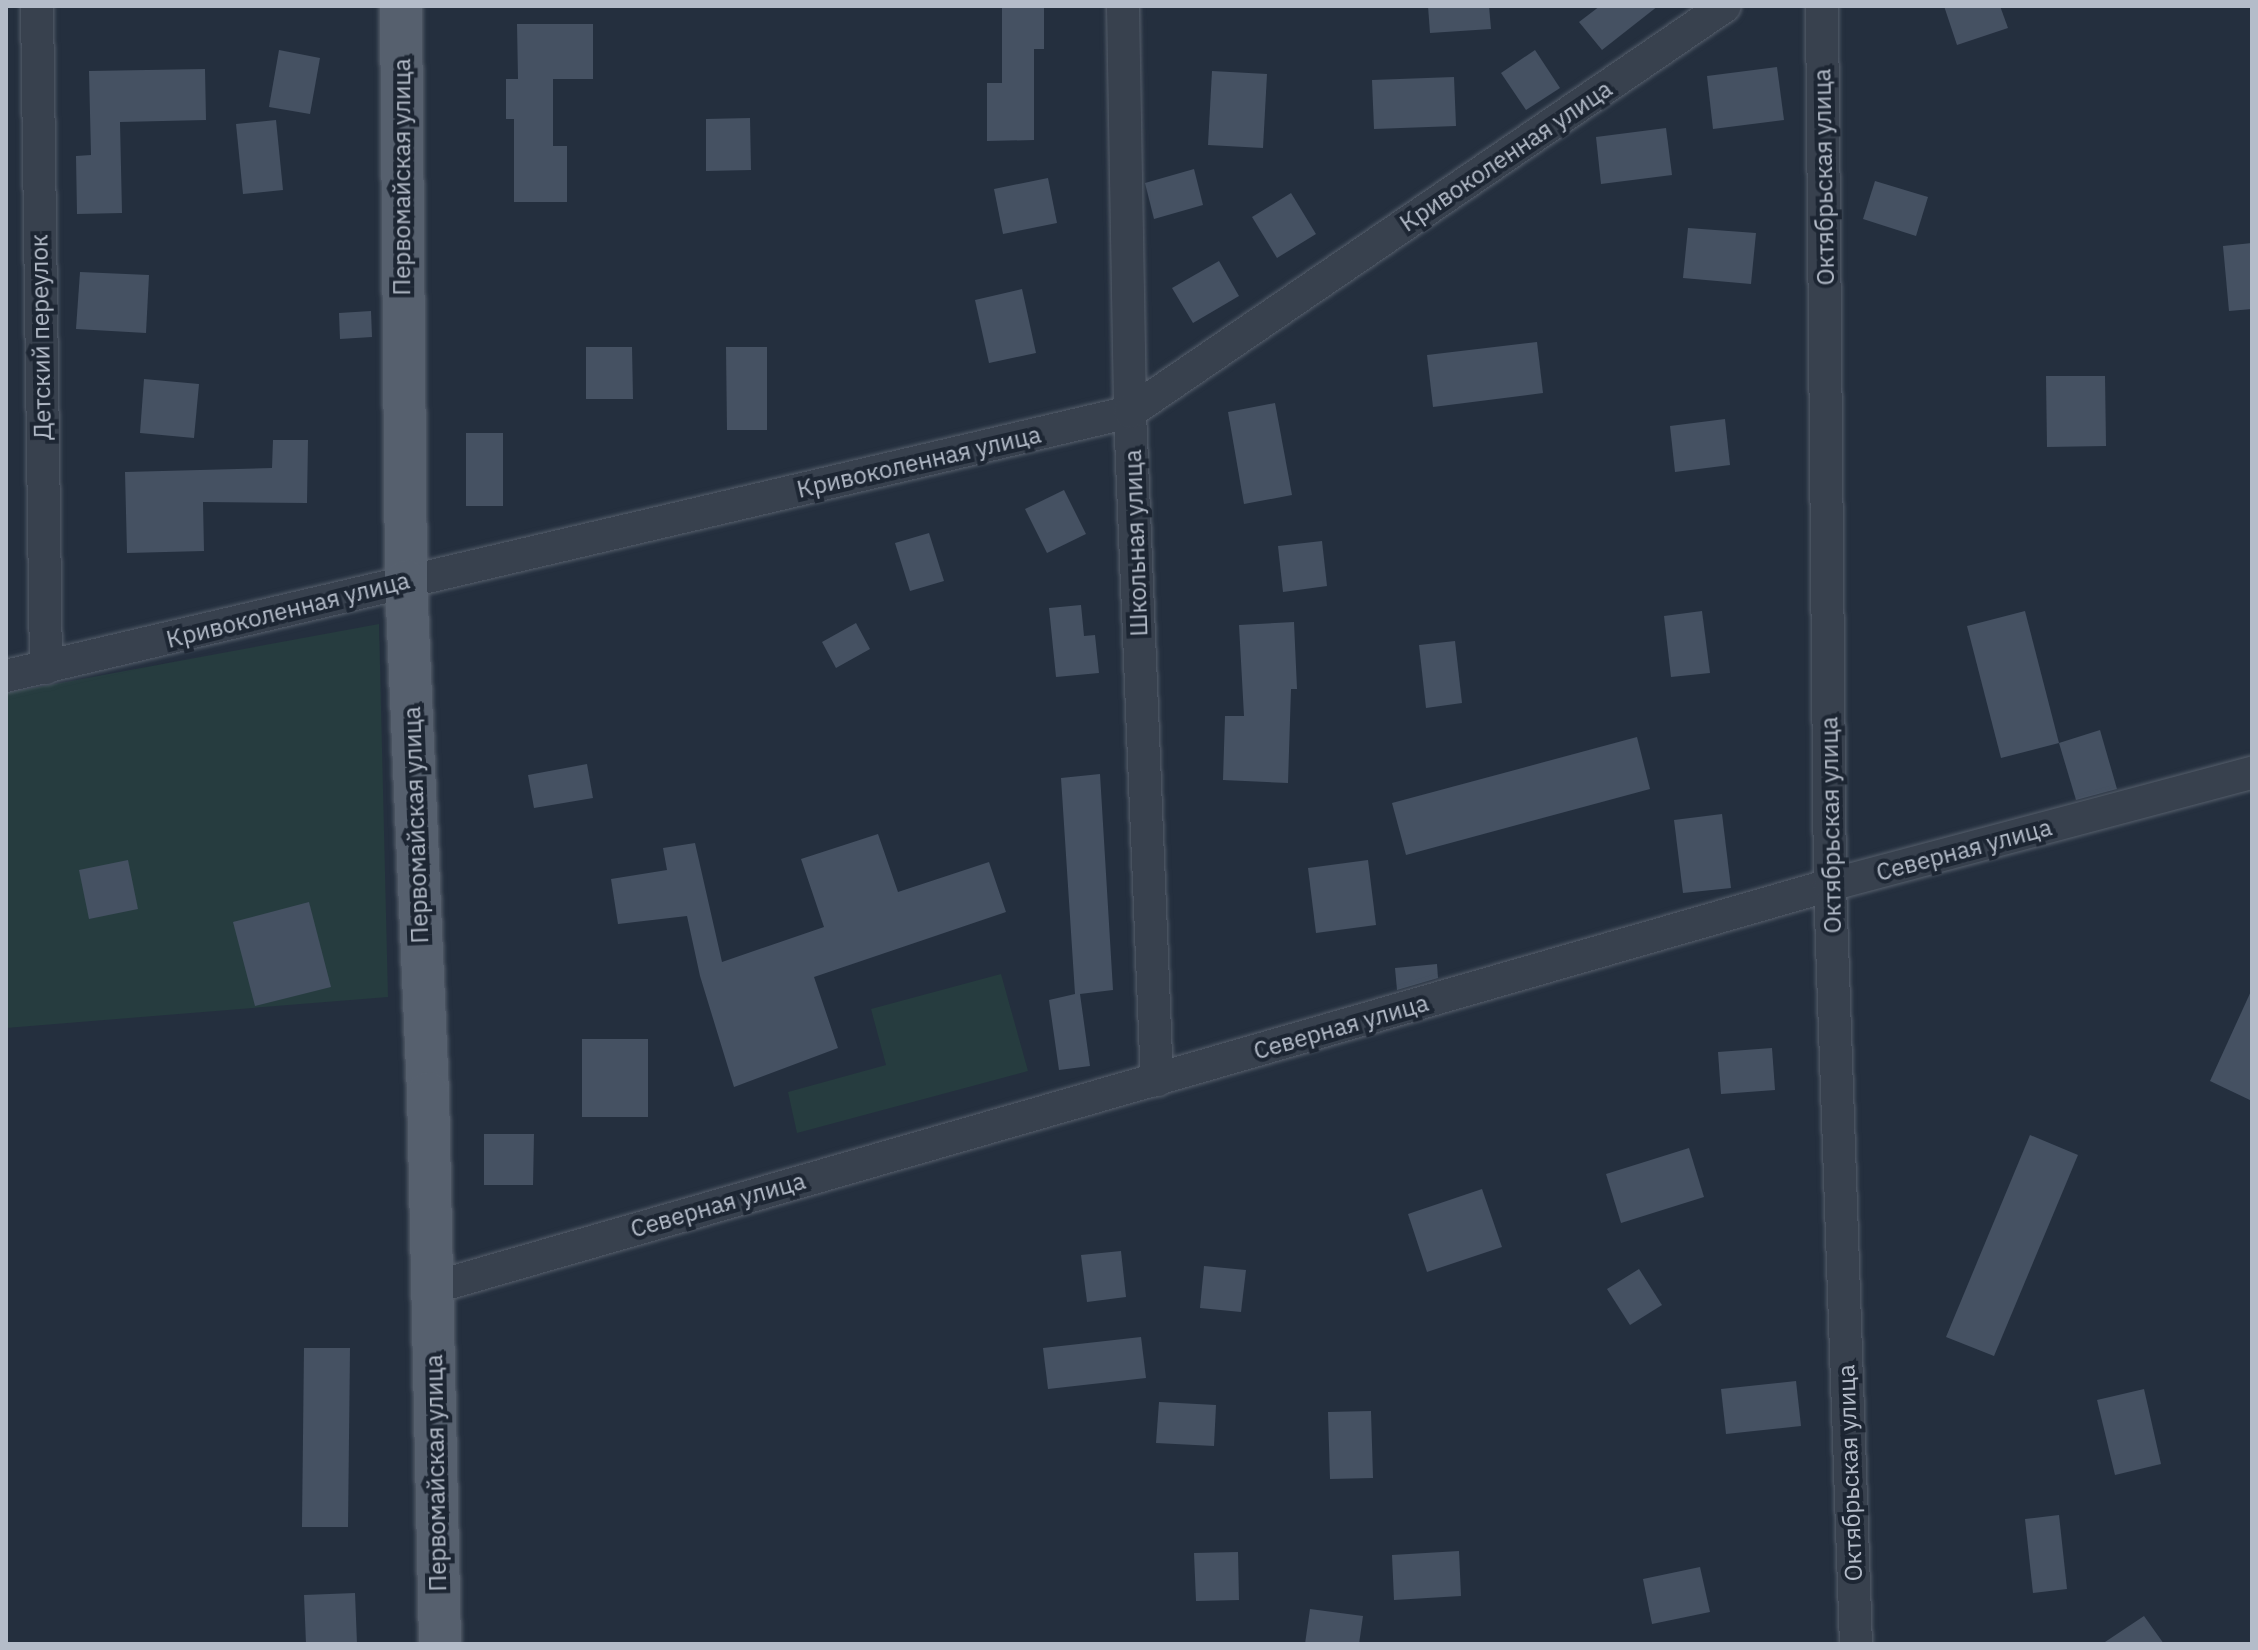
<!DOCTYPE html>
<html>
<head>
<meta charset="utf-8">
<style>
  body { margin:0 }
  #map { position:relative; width:2258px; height:1650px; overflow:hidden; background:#242f3e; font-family:"IBM Plex Sans",sans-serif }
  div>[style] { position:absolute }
  .green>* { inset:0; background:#263c3f }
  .building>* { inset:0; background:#455162 }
  .roads { filter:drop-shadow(0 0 2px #565f6c) drop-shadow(0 0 2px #565f6c) }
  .minor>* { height:32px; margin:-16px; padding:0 16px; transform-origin:16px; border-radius:16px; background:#38414e }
  .major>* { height:42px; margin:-21px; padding:0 21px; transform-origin:21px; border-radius:21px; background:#56606e }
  span { translate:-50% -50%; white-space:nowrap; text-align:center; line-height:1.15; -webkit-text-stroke:8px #1d2633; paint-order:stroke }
  .street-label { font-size:24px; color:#b4bcc9 }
  .frame { position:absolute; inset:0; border:8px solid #b4bcc9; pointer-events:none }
</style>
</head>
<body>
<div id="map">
  <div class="green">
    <i style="clip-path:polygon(379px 624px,388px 997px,6px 1028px,6px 693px)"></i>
    <i style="clip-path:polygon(1001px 974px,1028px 1071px,797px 1133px,788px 1092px,886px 1065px,871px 1009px)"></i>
  </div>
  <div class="building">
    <i style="clip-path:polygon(1002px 6px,1044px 6px,1044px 49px,1034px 49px,1034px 140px,987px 141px,987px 83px,1002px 83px)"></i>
    <i style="clip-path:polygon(1428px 6px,1489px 6px,1491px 29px,1430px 33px)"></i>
    <i style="clip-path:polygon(1600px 6px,1658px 6px,1602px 50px,1579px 22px)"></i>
    <i style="clip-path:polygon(1944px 6px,2000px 6px,2008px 28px,1957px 45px)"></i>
    <i style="clip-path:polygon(517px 24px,593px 24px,593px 79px,553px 79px,553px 146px,567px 146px,567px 202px,514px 202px,514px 119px,506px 119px,506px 79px,518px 79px)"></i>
    <i style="clip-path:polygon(279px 50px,320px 58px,310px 114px,269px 107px)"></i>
    <i style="clip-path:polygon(1535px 50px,1560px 88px,1526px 110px,1501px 73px)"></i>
    <i style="clip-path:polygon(1777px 67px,1784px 120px,1713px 129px,1707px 76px)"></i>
    <i style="clip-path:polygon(205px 69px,206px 120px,120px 122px,122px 213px,77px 214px,76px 156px,91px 155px,89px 71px)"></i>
    <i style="clip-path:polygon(1212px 71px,1267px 74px,1263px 148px,1208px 145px)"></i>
    <i style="clip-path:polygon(1454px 77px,1456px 126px,1374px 129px,1372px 80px)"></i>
    <i style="clip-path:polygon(750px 118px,751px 170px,706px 171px,706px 119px)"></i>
    <i style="clip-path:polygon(276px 120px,283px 190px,243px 194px,236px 124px)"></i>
    <i style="clip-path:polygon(1666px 128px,1672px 175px,1601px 184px,1596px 137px)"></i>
    <i style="clip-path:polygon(1194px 169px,1203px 205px,1154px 219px,1145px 183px)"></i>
    <i style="clip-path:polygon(1048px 178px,1057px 223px,1003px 234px,994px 189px)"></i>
    <i style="clip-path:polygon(1875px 181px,1928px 197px,1916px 236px,1863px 219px)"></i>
    <i style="clip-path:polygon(1291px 193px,1316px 234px,1277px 258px,1252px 217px)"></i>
    <i style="clip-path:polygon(1688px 228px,1756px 233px,1751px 284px,1683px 278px)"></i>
    <i style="clip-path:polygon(2252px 243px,2252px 309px,2229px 311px,2223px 246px)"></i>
    <i style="clip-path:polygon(1219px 261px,1239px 296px,1193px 323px,1172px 288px)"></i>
    <i style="clip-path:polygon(80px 272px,149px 275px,146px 333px,76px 329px)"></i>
    <i style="clip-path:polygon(1022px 289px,1036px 353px,989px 363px,975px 300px)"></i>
    <i style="clip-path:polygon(371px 311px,372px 337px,340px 339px,339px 313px)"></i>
    <i style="clip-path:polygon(1537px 342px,1543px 393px,1433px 407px,1427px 355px)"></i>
    <i style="clip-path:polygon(586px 347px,632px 347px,633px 399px,586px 399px)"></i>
    <i style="clip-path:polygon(726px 347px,767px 347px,767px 430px,727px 430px)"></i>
    <i style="clip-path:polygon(2046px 376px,2105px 376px,2106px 446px,2047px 447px)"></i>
    <i style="clip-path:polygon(144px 379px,199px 384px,194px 438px,140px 433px)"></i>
    <i style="clip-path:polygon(1275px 403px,1292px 495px,1244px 504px,1228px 412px)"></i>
    <i style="clip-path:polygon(1725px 419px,1730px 465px,1675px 472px,1670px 426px)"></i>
    <i style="clip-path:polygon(466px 433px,503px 433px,503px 506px,466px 506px)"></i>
    <i style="clip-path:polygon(273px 440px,308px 440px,307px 503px,203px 502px,204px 551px,127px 553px,125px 472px,272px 468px)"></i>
    <i style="clip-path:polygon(1064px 490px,1086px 534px,1047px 553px,1025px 509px)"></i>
    <i style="clip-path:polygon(929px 533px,944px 581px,910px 591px,895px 543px)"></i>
    <i style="clip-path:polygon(1322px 541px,1327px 586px,1283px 592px,1278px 546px)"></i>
    <i style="clip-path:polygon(1081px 605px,1084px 636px,1095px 635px,1099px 673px,1056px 677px,1049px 608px)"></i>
    <i style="clip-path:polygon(1702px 611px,1710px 673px,1671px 677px,1664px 616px)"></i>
    <i style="clip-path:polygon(2025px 611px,2059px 743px,2001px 758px,1967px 626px)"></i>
    <i style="clip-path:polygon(1294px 622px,1297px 689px,1291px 689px,1288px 783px,1223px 780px,1225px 716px,1244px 716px,1239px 625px)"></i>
    <i style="clip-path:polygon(856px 623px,870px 649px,836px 668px,822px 642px)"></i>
    <i style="clip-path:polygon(1455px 641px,1462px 703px,1426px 708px,1419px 645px)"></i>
    <i style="clip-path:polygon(2100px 730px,2117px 789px,2076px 800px,2059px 743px)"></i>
    <i style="clip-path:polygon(1637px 737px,1650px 789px,1406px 855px,1392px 803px)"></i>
    <i style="clip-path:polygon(587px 764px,593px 798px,534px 808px,528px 775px)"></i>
    <i style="clip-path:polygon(1100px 774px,1113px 990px,1080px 994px,1090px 1066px,1059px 1070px,1049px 1000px,1075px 994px,1061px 778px)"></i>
    <i style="clip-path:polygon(1722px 814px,1731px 888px,1683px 893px,1674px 820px)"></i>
    <i style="clip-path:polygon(878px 834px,898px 892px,989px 862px,1006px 912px,814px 977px,838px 1048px,734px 1087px,700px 976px,687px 916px,618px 924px,611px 879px,667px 870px,663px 848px,695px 843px,722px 962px,824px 927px,801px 859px)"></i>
    <i style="clip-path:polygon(128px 860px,138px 909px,89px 919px,79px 870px)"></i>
    <i style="clip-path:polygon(1368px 860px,1376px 925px,1316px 933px,1308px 868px)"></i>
    <i style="clip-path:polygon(309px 902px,331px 987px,255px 1006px,233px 922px)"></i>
    <i style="clip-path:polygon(1437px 964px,1438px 978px,1397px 990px,1395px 968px)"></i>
    <i style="clip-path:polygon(2252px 989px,2252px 1101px,2210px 1081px)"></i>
    <i style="clip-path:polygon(582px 1039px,648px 1039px,648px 1117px,582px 1117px)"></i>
    <i style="clip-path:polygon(1772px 1048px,1775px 1090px,1721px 1094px,1718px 1052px)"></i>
    <i style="clip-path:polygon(484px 1134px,534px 1134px,533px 1185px,484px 1185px)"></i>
    <i style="clip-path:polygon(2030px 1135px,2078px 1155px,1994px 1356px,1946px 1337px)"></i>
    <i style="clip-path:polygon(1689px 1148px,1704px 1197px,1621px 1223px,1606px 1174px)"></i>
    <i style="clip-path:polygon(1482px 1189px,1502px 1247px,1427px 1272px,1408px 1214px)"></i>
    <i style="clip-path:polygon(1121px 1251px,1126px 1297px,1087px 1302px,1081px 1255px)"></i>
    <i style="clip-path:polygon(1204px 1266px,1246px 1270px,1241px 1312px,1200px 1308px)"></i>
    <i style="clip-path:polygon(1639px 1269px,1662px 1305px,1630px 1325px,1607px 1289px)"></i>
    <i style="clip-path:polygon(1141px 1337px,1146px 1378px,1048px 1389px,1043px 1348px)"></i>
    <i style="clip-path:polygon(304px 1348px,350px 1348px,348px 1527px,302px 1527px)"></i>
    <i style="clip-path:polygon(1796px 1381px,1801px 1426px,1726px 1434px,1721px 1389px)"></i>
    <i style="clip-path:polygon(2144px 1389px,2161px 1464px,2115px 1475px,2097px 1400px)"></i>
    <i style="clip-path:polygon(1159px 1402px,1216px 1405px,1214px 1446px,1156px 1443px)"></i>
    <i style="clip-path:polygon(1371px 1411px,1373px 1478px,1330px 1479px,1328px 1412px)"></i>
    <i style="clip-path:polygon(2059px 1515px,2067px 1589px,2033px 1593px,2025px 1519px)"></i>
    <i style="clip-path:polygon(1459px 1551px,1461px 1596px,1394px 1600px,1392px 1555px)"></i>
    <i style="clip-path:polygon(1238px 1552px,1239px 1600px,1196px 1601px,1194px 1553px)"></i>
    <i style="clip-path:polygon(1700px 1567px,1710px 1612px,1652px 1624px,1643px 1579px)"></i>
    <i style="clip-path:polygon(355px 1593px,357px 1644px,306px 1644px,304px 1595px)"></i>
    <i style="clip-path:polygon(1310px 1609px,1363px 1616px,1359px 1644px,1305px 1644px)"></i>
    <i style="clip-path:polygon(2144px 1616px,2164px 1644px,2102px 1644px)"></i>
  </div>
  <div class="roads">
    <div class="minor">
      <i style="left:37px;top:6px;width:662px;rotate:89.22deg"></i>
      <i style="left:1123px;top:6px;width:406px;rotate:89deg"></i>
      <i style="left:1130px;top:412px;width:669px;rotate:87.69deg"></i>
      <i style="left:1822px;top:6px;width:879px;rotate:89.48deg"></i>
      <i style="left:1830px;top:885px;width:759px;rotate:88.04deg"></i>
      <i style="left:6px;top:676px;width:1155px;rotate:-13.22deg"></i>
      <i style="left:1130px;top:412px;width:720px;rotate:-34.31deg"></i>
      <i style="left:432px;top:1288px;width:1455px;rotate:-16.08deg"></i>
      <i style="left:1830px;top:885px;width:437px;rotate:-14.9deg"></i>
    </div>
    <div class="major">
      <i style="left:401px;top:6px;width:575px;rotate:89.5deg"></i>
      <i style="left:406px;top:581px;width:512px;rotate:87.54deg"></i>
      <i style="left:428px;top:1093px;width:551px;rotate:88.75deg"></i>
    </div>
  </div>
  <div class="street-label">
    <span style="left:1506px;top:156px;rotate:-34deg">Кривоколенная улица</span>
    <span style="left:402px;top:177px;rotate:-90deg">Первомайская улица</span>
    <span style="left:1824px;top:177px;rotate:-91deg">Октябрьская улица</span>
    <span style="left:41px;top:337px;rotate:-91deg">Детский переулок</span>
    <span style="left:919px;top:462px;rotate:-13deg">Кривоколенная улица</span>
    <span style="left:1136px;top:543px;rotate:-92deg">Школьная улица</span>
    <span style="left:288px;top:610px;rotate:-14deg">Кривоколенная улица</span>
    <span style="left:416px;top:825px;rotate:-92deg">Первомайская улица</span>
    <span style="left:1831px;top:825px;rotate:-91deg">Октябрьская улица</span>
    <span style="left:1964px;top:850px;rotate:-15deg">Северная улица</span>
    <span style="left:1341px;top:1027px;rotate:-16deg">Северная улица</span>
    <span style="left:718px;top:1205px;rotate:-16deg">Северная улица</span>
    <span style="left:436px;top:1473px;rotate:-91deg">Первомайская улица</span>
    <span style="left:1850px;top:1473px;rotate:-92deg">Октябрьская улица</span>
  </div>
  <div class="frame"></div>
</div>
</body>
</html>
